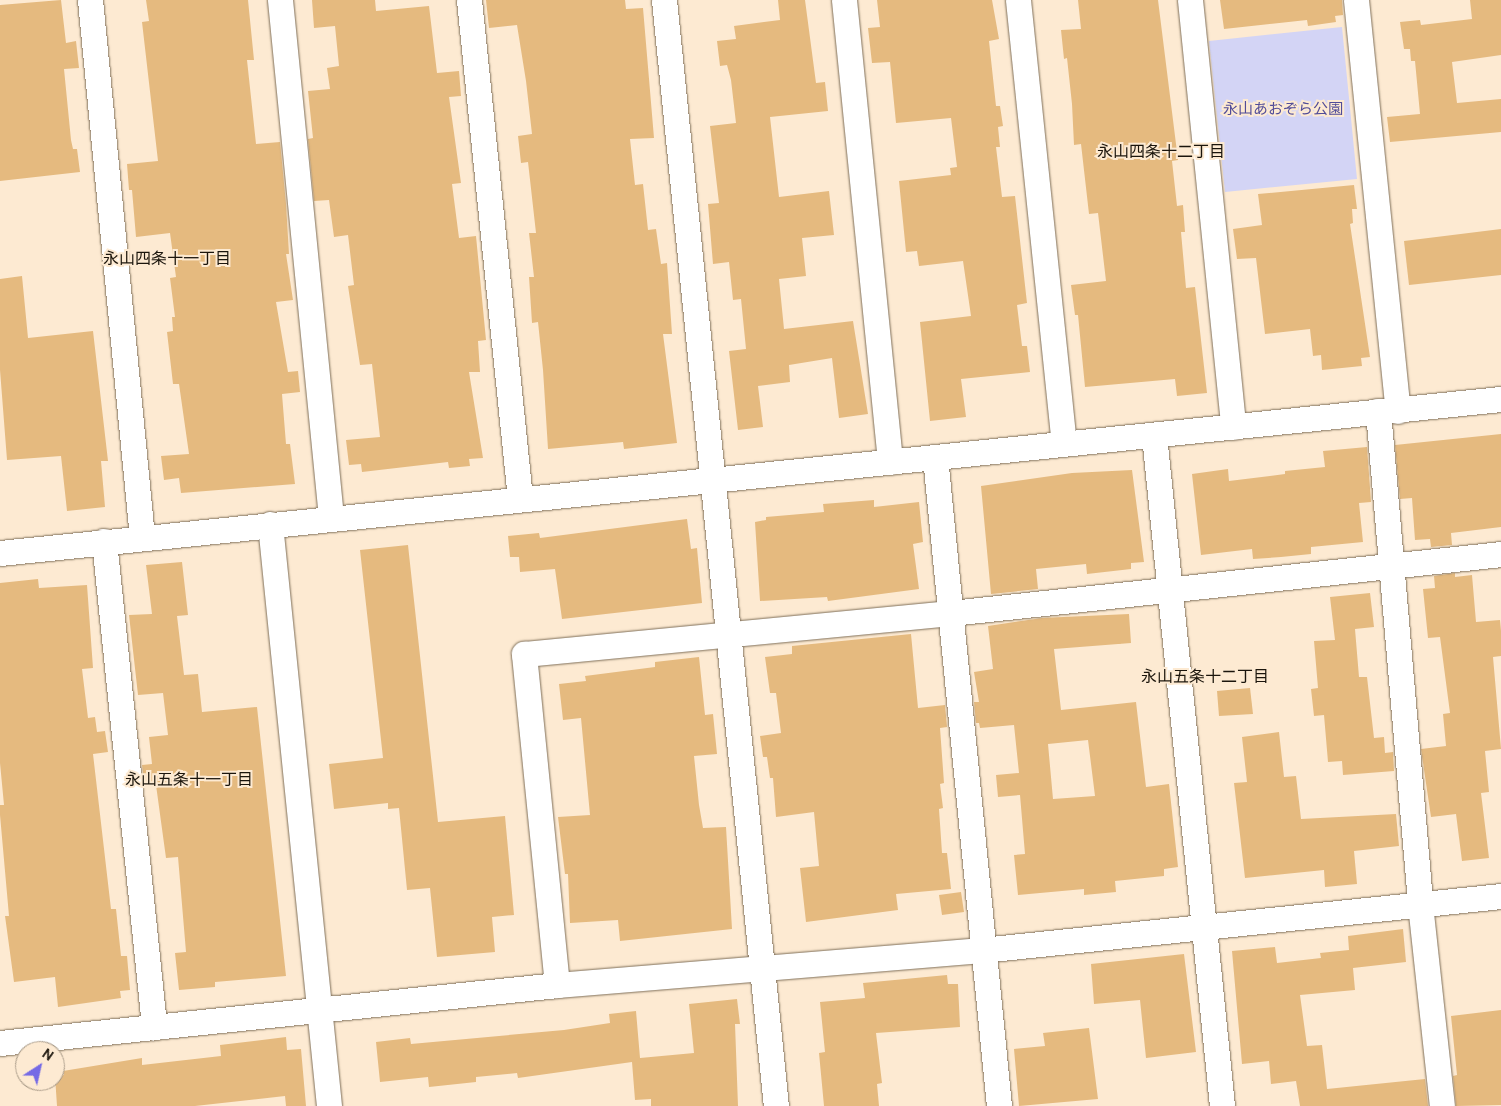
<!DOCTYPE html>
<html>
<head>
<meta charset="utf-8">
<style>
  body { margin:0 }
  #map { position:relative; width:1501px; height:1106px; overflow:hidden; background:#fdead2; font-family:Cabin,"Noto Sans JP",sans-serif }
  div>[style] { position:absolute }
  .green>* { inset:0; background:#d3d4f5 }
  .building>* { inset:0; background:#e5ba7f }
  .roads { filter:drop-shadow(0 0 1px #7f6f59) drop-shadow(0 0 1px #7f6f59) }
  .minor>* { height:25px; margin:-12.5px; padding:0 12.5px; transform-origin:12.5px; border-radius:12.5px; background:#fff }
  span { translate:-50% -50%; white-space:nowrap; text-align:center; line-height:1.15; -webkit-text-stroke:4px #fdead2; paint-order:stroke }
  .park-label { font-size:15px; color:#514c98 }
  .neighbourhood-label { font-size:16px; color:#1b150c }
  .north { position:absolute; left:15px; top:1041px; width:50px; height:50px; box-sizing:border-box; background:#fdead2; border:1px solid #a39583; border-radius:50%; rotate:35deg; font-size:14px; font-weight:700; line-height:20px; text-align:center; color:#1b150c }
  .north::after { content:''; display:block; margin:auto; width:18px; height:22px; background:#756ae5; clip-path:polygon(50% 0,100% 100%,50% 72%,0 100%) }
</style>
</head>
<body>
<div id="map">
  <div class="green">
    <i style="clip-path:polygon(1342px 27px,1357px 179px,1225px 192px,1209px 41px)"></i>
  </div>
  <div class="building">
    <i style="clip-path:polygon(61px 0,66px 43px,76px 41px,79px 68px,64px 69px,71px 140px,73px 149px,77px 149px,80px 172px,0 181px,0 5px)"></i>
    <i style="clip-path:polygon(146px 0,248px 0,254px 60px,247px 60px,256px 144px,280px 142px,286px 204px,289px 254px,286px 254px,293px 300px,276px 302px,288px 372px,298px 371px,300px 392px,282px 394px,286px 444px,290px 444px,295px 484px,181px 493px,179px 478px,164px 480px,161px 456px,189px 454px,179px 384px,173px 384px,167px 332px,173px 331px,172px 317px,175px 317px,170px 278px,176px 277px,170px 233px,136px 237px,132px 190px,129px 190px,127px 164px,158px 161px,142px 22px,149px 21px)"></i>
    <i style="clip-path:polygon(312px 0,375px 0,376px 11px,429px 6px,437px 73px,459px 71px,461px 96px,449px 97px,461px 183px,452px 184px,459px 238px,476px 236px,486px 340px,478px 341px,480px 372px,469px 372px,483px 458px,469px 459px,470px 466px,449px 468px,448px 462px,362px 472px,361px 464px,349px 465px,346px 440px,380px 437px,372px 364px,360px 365px,348px 286px,354px 285px,348px 235px,334px 237px,329px 200px,314px 201px,308px 139px,313px 138px,308px 91px,330px 89px,327px 68px,339px 66px,335px 26px,314px 28px)"></i>
    <i style="clip-path:polygon(486px 0,625px 0,626px 9px,643px 8px,654px 138px,630px 139px,635px 185px,643px 184px,648px 230px,656px 229px,661px 264px,667px 263px,672px 334px,663px 334px,677px 443px,624px 449px,623px 442px,548px 449px,543px 370px,538px 322px,532px 323px,529px 277px,534px 277px,529px 233px,536px 233px,528px 162px,521px 163px,518px 136px,532px 134px,526px 81px,517px 25px,489px 28px)"></i>
    <i style="clip-path:polygon(778px 0,805px 0,816px 83px,825px 82px,828px 111px,770px 117px,779px 197px,829px 191px,834px 235px,802px 238px,806px 276px,779px 279px,784px 329px,853px 321px,868px 414px,839px 418px,832px 358px,789px 365px,790px 382px,758px 386px,763px 427px,738px 430px,729px 351px,746px 349px,741px 299px,733px 300px,729px 262px,713px 264px,708px 204px,719px 203px,710px 126px,736px 123px,731px 80px,727px 65px,720px 66px,717px 41px,736px 39px,734px 26px,780px 20px)"></i>
    <i style="clip-path:polygon(877px 0,992px 0,999px 39px,989px 41px,996px 106px,1000px 106px,1003px 126px,998px 127px,1000px 147px,996px 147px,1002px 197px,1015px 196px,1027px 303px,1017px 305px,1022px 346px,1027px 346px,1030px 372px,961px 379px,966px 417px,930px 421px,920px 322px,971px 316px,963px 261px,919px 266px,917px 251px,906px 252px,899px 181px,951px 175px,950px 168px,957px 167px,951px 118px,896px 123px,890px 62px,872px 63px,868px 28px,880px 27px)"></i>
    <i style="clip-path:polygon(1078px 0,1158px 0,1178px 160px,1172px 161px,1177px 206px,1183px 205px,1185px 232px,1181px 232px,1186px 288px,1195px 287px,1207px 393px,1177px 396px,1175px 379px,1085px 387px,1078px 315px,1075px 315px,1071px 285px,1106px 281px,1098px 213px,1089px 214px,1081px 144px,1074px 145px,1072px 104px,1067px 58px,1064px 59px,1061px 30px,1081px 29px)"></i>
    <i style="clip-path:polygon(1220px 0,1342px 0,1343px 15px,1335px 16px,1336px 22px,1308px 26px,1307px 20px,1224px 29px)"></i>
    <i style="clip-path:polygon(1470px 0,1501px 0,1501px 55px,1452px 62px,1457px 103px,1501px 99px,1501px 132px,1390px 142px,1387px 117px,1420px 114px,1415px 61px,1411px 61px,1410px 49px,1404px 49px,1400px 22px,1420px 20px,1421px 25px,1472px 19px)"></i>
    <i style="clip-path:polygon(1354px 185px,1357px 209px,1352px 209px,1353px 223px,1350px 224px,1370px 357px,1361px 358px,1362px 366px,1322px 370px,1321px 355px,1313px 356px,1310px 329px,1265px 334px,1256px 258px,1237px 259px,1233px 229px,1262px 225px,1258px 194px)"></i>
    <i style="clip-path:polygon(1501px 229px,1501px 275px,1409px 285px,1404px 241px)"></i>
    <i style="clip-path:polygon(22px 276px,28px 338px,93px 331px,108px 461px,101px 461px,105px 507px,67px 511px,61px 456px,7px 460px,0 370px,0 279px)"></i>
    <i style="clip-path:polygon(1501px 434px,1501px 527px,1451px 533px,1452px 545px,1431px 547px,1430px 539px,1415px 540px,1412px 498px,1400px 499px,1395px 445px)"></i>
    <i style="clip-path:polygon(1367px 447px,1371px 502px,1359px 503px,1363px 542px,1311px 547px,1311px 554px,1281px 557px,1253px 559px,1252px 549px,1201px 555px,1192px 474px,1228px 469px,1229px 481px,1285px 474px,1285px 471px,1325px 467px,1323px 451px)"></i>
    <i style="clip-path:polygon(1132px 470px,1144px 562px,1131px 563px,1131px 569px,1087px 574px,1086px 564px,1036px 569px,1038px 589px,991px 594px,981px 486px,1072px 473px)"></i>
    <i style="clip-path:polygon(874px 500px,874px 507px,919px 502px,923px 542px,913px 544px,919px 589px,828px 601px,827px 597px,760px 601px,755px 522px,766px 520px,766px 517px,824px 512px,823px 504px)"></i>
    <i style="clip-path:polygon(687px 519px,691px 549px,697px 548px,702px 603px,562px 619px,555px 569px,520px 572px,519px 557px,510px 557px,508px 536px,539px 533px,540px 538px)"></i>
    <i style="clip-path:polygon(408px 545px,438px 822px,505px 816px,514px 915px,492px 917px,495px 952px,437px 957px,430px 888px,407px 890px,399px 808px,388px 809px,388px 803px,334px 809px,329px 764px,383px 758px,360px 550px)"></i>
    <i style="clip-path:polygon(182px 562px,188px 615px,177px 616px,184px 675px,198px 674px,202px 712px,257px 707px,286px 976px,215px 982px,215px 987px,179px 990px,175px 953px,186px 952px,178px 857px,166px 858px,156px 785px,145px 786px,142px 765px,152px 764px,149px 737px,168px 735px,163px 693px,138px 695px,129px 615px,152px 614px,146px 565px)"></i>
    <i style="clip-path:polygon(1455px 573px,1455px 577px,1472px 575px,1476px 622px,1500px 620px,1501px 631px,1501px 656px,1493px 657px,1501px 749px,1485px 751px,1489px 792px,1481px 793px,1489px 858px,1462px 861px,1456px 814px,1431px 817px,1421px 749px,1446px 746px,1443px 714px,1450px 713px,1440px 637px,1428px 638px,1423px 589px,1435px 588px,1434px 576px)"></i>
    <i style="clip-path:polygon(38px 579px,39px 588px,87px 585px,93px 668px,82px 669px,88px 718px,95px 717px,97px 732px,105px 731px,108px 752px,93px 754px,111px 909px,116px 909px,121px 956px,127px 956px,130px 990px,120px 991px,121px 998px,58px 1007px,55px 977px,14px 982px,5px 916px,9px 916px,0 815px,0 805px,4px 805px,0 763px,0 583px)"></i>
    <i style="clip-path:polygon(1370px 593px,1374px 627px,1355px 629px,1359px 677px,1367px 677px,1374px 738px,1384px 737px,1385px 753px,1393px 752px,1394px 771px,1343px 775px,1342px 761px,1328px 762px,1324px 715px,1314px 716px,1311px 689px,1318px 688px,1314px 641px,1335px 640px,1330px 597px)"></i>
    <i style="clip-path:polygon(evenodd,1129px 614px,1131px 643px,1054px 649px,1061px 710px,1136px 702px,1146px 787px,1169px 784px,1178px 867px,1164px 869px,1164px 876px,1115px 881px,1116px 892px,1084px 895px,1084px 889px,1018px 895px,1014px 855px,1025px 854px,1020px 795px,998px 797px,996px 775px,1019px 773px,1014px 725px,980px 728px,979px 723px,976px 723px,974px 702px,979px 702px,974px 672px,993px 669px,988px 626px,1042px 618px,1129px 614px,1088px 740px,1095px 796px,1053px 799px,1048px 744px,1088px 740px)"></i>
    <i style="clip-path:polygon(911px 634px,918px 708px,945px 705px,947px 727px,940px 728px,944px 783px,940px 784px,943px 808px,939px 809px,942px 853px,947px 853px,951px 889px,896px 894px,898px 910px,806px 922px,800px 868px,819px 866px,814px 812px,776px 817px,773px 778px,770px 778px,767px 757px,763px 757px,760px 736px,781px 733px,776px 693px,770px 693px,765px 657px,792px 654px,792px 646px)"></i>
    <i style="clip-path:polygon(699px 657px,705px 715px,713px 714px,717px 754px,694px 756px,699px 805px,703px 828px,726px 827px,732px 929px,620px 941px,618px 920px,570px 923px,568px 874px,565px 874px,558px 817px,590px 815px,581px 718px,563px 720px,559px 684px,586px 681px,585px 676px,655px 667px,655px 662px)"></i>
    <i style="clip-path:polygon(1250px 688px,1253px 714px,1219px 716px,1217px 691px)"></i>
    <i style="clip-path:polygon(1279px 732px,1284px 777px,1296px 776px,1301px 819px,1396px 814px,1399px 846px,1354px 851px,1357px 884px,1325px 887px,1324px 870px,1245px 878px,1234px 783px,1247px 782px,1242px 737px)"></i>
    <i style="clip-path:polygon(961px 892px,964px 912px,942px 915px,939px 895px)"></i>
    <i style="clip-path:polygon(1403px 929px,1406px 962px,1353px 968px,1355px 990px,1300px 995px,1307px 1046px,1322px 1045px,1327px 1089px,1425px 1079px,1428px 1106px,1300px 1106px,1296px 1081px,1271px 1084px,1269px 1061px,1242px 1064px,1232px 951px,1275px 947px,1277px 963px,1321px 958px,1320px 953px,1349px 950px,1348px 936px)"></i>
    <i style="clip-path:polygon(1184px 954px,1196px 1052px,1146px 1058px,1140px 1000px,1094px 1004px,1091px 964px)"></i>
    <i style="clip-path:polygon(947px 975px,948px 984px,958px 984px,960px 1027px,876px 1033px,882px 1083px,877px 1084px,879px 1106px,824px 1106px,819px 1053px,825px 1052px,820px 1002px,865px 998px,863px 983px)"></i>
    <i style="clip-path:polygon(737px 999px,740px 1024px,735px 1024px,738px 1106px,651px 1106px,651px 1099px,635px 1100px,632px 1062px,518px 1078px,517px 1073px,476px 1077px,476px 1082px,429px 1087px,428px 1077px,380px 1082px,376px 1042px,410px 1038px,411px 1044px,564px 1030px,610px 1023px,609px 1014px,636px 1011px,640px 1058px,694px 1053px,689px 1004px)"></i>
    <i style="clip-path:polygon(1501px 1010px,1501px 1105px,1456px 1106px,1453px 1076px,1457px 1075px,1451px 1016px)"></i>
    <i style="clip-path:polygon(1089px 1028px,1098px 1099px,1019px 1106px,1014px 1049px,1045px 1046px,1043px 1033px)"></i>
    <i style="clip-path:polygon(286px 1037px,287px 1050px,301px 1049px,306px 1106px,286px 1106px,285px 1096px,195px 1106px,57px 1106px,55px 1076px,64px 1075px,63px 1071px,142px 1058px,142px 1065px,221px 1056px,220px 1045px)"></i>
  </div>
  <div class="roads">
    <div class="minor">
      <i style="left:90px;top:0;width:540px;rotate:84.47deg"></i>
      <i style="left:280px;top:0;width:520px;rotate:84.37deg"></i>
      <i style="left:469px;top:0;width:502px;rotate:84.16deg"></i>
      <i style="left:664px;top:0;width:1112px;rotate:84.22deg"></i>
      <i style="left:844px;top:0;width:464px;rotate:84.3deg"></i>
      <i style="left:1018px;top:0;width:445px;rotate:84.1deg"></i>
      <i style="left:1190px;top:0;width:429px;rotate:84.2deg"></i>
      <i style="left:1356px;top:0;width:413px;rotate:84.2deg"></i>
      <i style="left:1378px;top:411px;width:495px;rotate:85.1deg"></i>
      <i style="left:1420px;top:904px;width:203px;rotate:83.8deg"></i>
      <i style="left:1154px;top:435px;width:674px;rotate:84.21deg"></i>
      <i style="left:935px;top:457px;width:652px;rotate:84.37deg"></i>
      <i style="left:270px;top:524px;width:585px;rotate:84.21deg"></i>
      <i style="left:104px;top:541px;width:489px;rotate:84.1deg"></i>
      <i style="left:0;top:553px;width:1509px;rotate:-5.86deg"></i>
      <i style="left:557px;top:985px;width:333px;rotate:-95.7deg"></i>
      <i style="left:524px;top:654px;width:429px;rotate:-5.5deg"></i>
      <i style="left:951px;top:613px;width:553px;rotate:-6.12deg"></i>
      <i style="left:0;top:1043px;width:560px;rotate:-5.94deg"></i>
      <i style="left:557px;top:985px;width:426px;rotate:-4.7deg"></i>
      <i style="left:982px;top:950px;width:522px;rotate:-5.94deg"></i>
    </div>
  </div>
  <div class="park-label">
    <span style="left:1283px;top:110px">永山あおぞら公園</span>
  </div>
  <div class="neighbourhood-label">
    <span style="left:1161px;top:152px">永山四条十二丁目</span>
    <span style="left:167px;top:259px">永山四条十一丁目</span>
    <span style="left:1205px;top:677px">永山五条十二丁目</span>
    <span style="left:189px;top:780px">永山五条十一丁目</span>
  </div>
  <div class="north">N</div>
</div>
</body>
</html>
